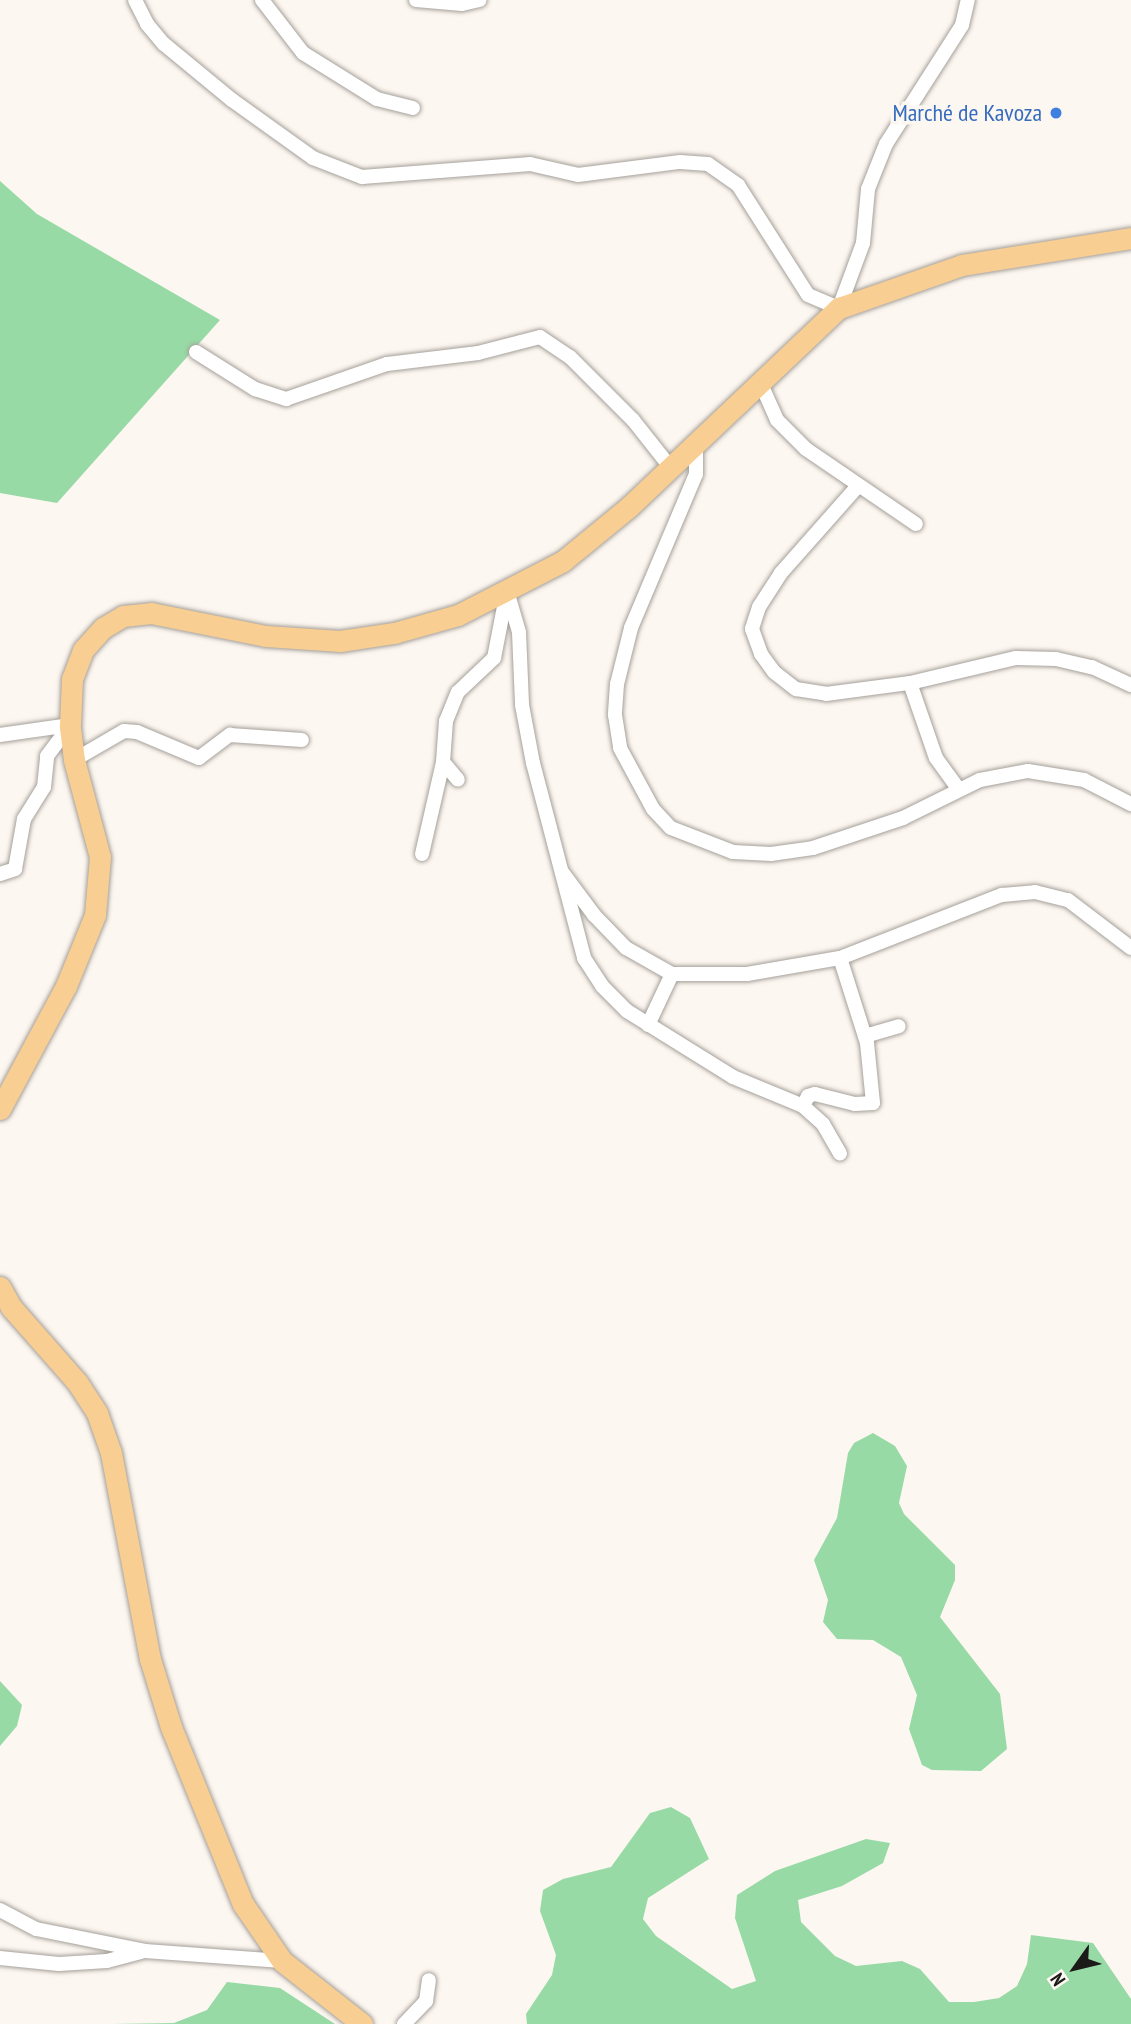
<!DOCTYPE html>
<html>
<head>
<meta charset="utf-8">
<style>
  body { margin:0 }
  #map { position:relative; width:1131px; height:2024px; overflow:hidden; background:#fdf7f1; font-family:"PT Sans Narrow",sans-serif }
  div>[style] { position:absolute }
  .forest>* { inset:0; background:#97daa5 }
  .roads { filter:drop-shadow(0 0 2px #a5a09a) drop-shadow(0 0 2px #a5a09a) }
  .minor>* { height:14px; margin:-7px; padding:0 7px; transform-origin:7px; border-radius:7px; background:#fff }
  .highway>* { height:21px; margin:-10.5px; padding:0 10.5px; transform-origin:10.5px; border-radius:10.5px; background:#f8ce92 }
  .dots>* { width:19px; height:19px; translate:-50% -50%; box-sizing:border-box; border:4px solid #fdf7f1; border-radius:50% }
  span { translate:-50% -50%; white-space:nowrap; text-align:center; line-height:1.15; -webkit-text-stroke:7px #fdf7f1; paint-order:stroke }
  .shop-label { font-size:24px; color:#366cbe }
  .right { translate:-100% -50%; text-align:right }
  .north { position:absolute; left:1040px; top:1933px; width:70px; height:70px; -webkit-text-stroke:5px #fdf7f1; paint-order:stroke; rotate:236deg; font-size:19px; font-weight:700; line-height:28px; text-align:center; color:#1c1a18 }
  .north::after { content:''; display:block; margin:auto; width:24px; height:32px; background:#1c1a18; clip-path:polygon(50% 0,100% 100%,50% 72%,0 100%) }
</style>
</head>
<body>
<div id="map">
  <div class="forest">
    <i style="clip-path:polygon(0 181px,37px 214px,220px 320px,57px 503px,0 493px)"></i>
    <i style="clip-path:polygon(873px 1433px,895px 1446px,907px 1466px,899px 1503px,904px 1514px,955px 1565px,955px 1580px,940px 1617px,1000px 1694px,1007px 1749px,981px 1771px,932px 1770px,922px 1765px,909px 1729px,917px 1695px,901px 1657px,873px 1640px,837px 1639px,823px 1622px,828px 1600px,814px 1560px,837px 1518px,848px 1453px,854px 1443px)"></i>
    <i style="clip-path:polygon(0 1681px,22px 1705px,17px 1726px,0 1746px)"></i>
    <i style="clip-path:polygon(671px 1807px,690px 1818px,709px 1859px,648px 1898px,643px 1919px,656px 1936px,732px 1989px,756px 1981px,735px 1918px,737px 1895px,775px 1871px,866px 1839px,890px 1843px,883px 1863px,842px 1886px,798px 1900px,801px 1922px,835px 1956px,856px 1966px,902px 1961px,920px 1969px,949px 2002px,974px 2002px,999px 1998px,1017px 1986px,1027px 1964px,1031px 1935px,1093px 1943px,1131px 1999px,1131px 2024px,527px 2024px,526px 2014px,552px 1975px,556px 1955px,540px 1911px,543px 1890px,563px 1879px,611px 1867px,650px 1813px)"></i>
    <i style="clip-path:polygon(227px 1982px,280px 1988px,335px 2024px,112px 2024px,174px 2023px,207px 2010px)"></i>
  </div>
  <div class="roads">
    <div class="minor">
      <i style="left:135px;top:0;width:27px;rotate:63deg"></i>
      <i style="left:147px;top:24px;width:26px;rotate:50deg"></i>
      <i style="left:164px;top:44px;width:88px;rotate:39.5deg"></i>
      <i style="left:232px;top:100px;width:100px;rotate:35.6deg"></i>
      <i style="left:313px;top:158px;width:53px;rotate:21.2deg"></i>
      <i style="left:362px;top:177px;width:169px;rotate:-4.4deg"></i>
      <i style="left:530px;top:164px;width:49px;rotate:12.9deg"></i>
      <i style="left:578px;top:175px;width:103px;rotate:-7.3deg"></i>
      <i style="left:680px;top:162px;width:28px;rotate:4deg"></i>
      <i style="left:708px;top:164px;width:37px;rotate:35deg"></i>
      <i style="left:738px;top:185px;width:130px;rotate:57.5deg"></i>
      <i style="left:808px;top:295px;width:34px;rotate:23deg"></i>
      <i style="left:839px;top:308px;width:69px;rotate:-69.7deg"></i>
      <i style="left:863px;top:243px;width:54px;rotate:-84.7deg"></i>
      <i style="left:868px;top:189px;width:48px;rotate:-68.2deg"></i>
      <i style="left:886px;top:144px;width:141px;rotate:-57.4deg"></i>
      <i style="left:962px;top:25px;width:26px;rotate:-77deg"></i>
      <i style="left:262px;top:0;width:67px;rotate:52.3deg"></i>
      <i style="left:303px;top:53px;width:87px;rotate:31.9deg"></i>
      <i style="left:377px;top:99px;width:37px;rotate:14deg"></i>
      <i style="left:416px;top:0;width:46px;rotate:5deg"></i>
      <i style="left:462px;top:4px;width:18px;rotate:-13deg"></i>
      <i style="left:196px;top:352px;width:70px;rotate:32.1deg"></i>
      <i style="left:255px;top:389px;width:33px;rotate:18deg"></i>
      <i style="left:286px;top:399px;width:107px;rotate:-19.1deg"></i>
      <i style="left:387px;top:364px;width:92px;rotate:-6.9deg"></i>
      <i style="left:478px;top:353px;width:64px;rotate:-14.5deg"></i>
      <i style="left:540px;top:337px;width:36px;rotate:34deg"></i>
      <i style="left:570px;top:357px;width:89px;rotate:45deg"></i>
      <i style="left:633px;top:420px;width:61px;rotate:51.6deg"></i>
      <i style="left:761px;top:384px;width:39px;rotate:66deg"></i>
      <i style="left:777px;top:420px;width:41px;rotate:45deg"></i>
      <i style="left:806px;top:449px;width:133px;rotate:34.3deg"></i>
      <i style="left:696px;top:445px;width:29px;rotate:90deg"></i>
      <i style="left:696px;top:474px;width:167px;rotate:112.9deg"></i>
      <i style="left:631px;top:628px;width:58px;rotate:104deg"></i>
      <i style="left:617px;top:684px;width:31px;rotate:94deg"></i>
      <i style="left:615px;top:715px;width:33px;rotate:81deg"></i>
      <i style="left:620px;top:748px;width:69px;rotate:61.6deg"></i>
      <i style="left:653px;top:809px;width:26px;rotate:47deg"></i>
      <i style="left:671px;top:828px;width:66px;rotate:21.2deg"></i>
      <i style="left:733px;top:852px;width:38px;rotate:3deg"></i>
      <i style="left:771px;top:854px;width:42px;rotate:-8.1deg"></i>
      <i style="left:813px;top:848px;width:95px;rotate:-18.4deg"></i>
      <i style="left:903px;top:818px;width:86px;rotate:-26.3deg"></i>
      <i style="left:980px;top:780px;width:49px;rotate:-10.6deg"></i>
      <i style="left:1028px;top:771px;width:57px;rotate:9.1deg"></i>
      <i style="left:1084px;top:780px;width:53px;rotate:27.1deg"></i>
      <i style="left:857px;top:487px;width:115px;rotate:131.5deg"></i>
      <i style="left:781px;top:573px;width:40px;rotate:122.9deg"></i>
      <i style="left:759px;top:607px;width:23px;rotate:108deg"></i>
      <i style="left:752px;top:629px;width:27px;rotate:70deg"></i>
      <i style="left:761px;top:654px;width:22px;rotate:54deg"></i>
      <i style="left:774px;top:672px;width:28px;rotate:38deg"></i>
      <i style="left:796px;top:689px;width:30px;rotate:9deg"></i>
      <i style="left:826px;top:694px;width:85px;rotate:-7.5deg"></i>
      <i style="left:910px;top:683px;width:109px;rotate:-13.3deg"></i>
      <i style="left:1016px;top:658px;width:40px;rotate:1.4deg"></i>
      <i style="left:1056px;top:659px;width:37px;rotate:13deg"></i>
      <i style="left:1092px;top:667px;width:43px;rotate:24.8deg"></i>
      <i style="left:910px;top:683px;width:79px;rotate:70.9deg"></i>
      <i style="left:936px;top:758px;width:39px;rotate:54deg"></i>
      <i style="left:0;top:735px;width:71px;rotate:-8.1deg"></i>
      <i style="left:74px;top:760px;width:58px;rotate:-30.1deg"></i>
      <i style="left:124px;top:731px;width:13px;rotate:4deg"></i>
      <i style="left:137px;top:732px;width:67px;rotate:22.8deg"></i>
      <i style="left:199px;top:758px;width:39px;rotate:-37deg"></i>
      <i style="left:230px;top:735px;width:72px;rotate:4deg"></i>
      <i style="left:443px;top:762px;width:23px;rotate:50deg"></i>
      <i style="left:422px;top:854px;width:94px;rotate:-77.1deg"></i>
      <i style="left:443px;top:762px;width:41px;rotate:-85.8deg"></i>
      <i style="left:446px;top:721px;width:31px;rotate:-68deg"></i>
      <i style="left:458px;top:692px;width:50px;rotate:-43.4deg"></i>
      <i style="left:494px;top:658px;width:68px;rotate:-79deg"></i>
      <i style="left:507px;top:591px;width:43px;rotate:73.7deg"></i>
      <i style="left:519px;top:632px;width:73px;rotate:87.6deg"></i>
      <i style="left:522px;top:705px;width:59px;rotate:79.3deg"></i>
      <i style="left:533px;top:763px;width:202px;rotate:75.3deg"></i>
      <i style="left:584px;top:958px;width:33px;rotate:57deg"></i>
      <i style="left:602px;top:986px;width:35px;rotate:45deg"></i>
      <i style="left:627px;top:1011px;width:125px;rotate:31.9deg"></i>
      <i style="left:733px;top:1077px;width:76px;rotate:22.5deg"></i>
      <i style="left:803px;top:1106px;width:27px;rotate:42deg"></i>
      <i style="left:823px;top:1124px;width:34px;rotate:60deg"></i>
      <i style="left:562px;top:872px;width:54px;rotate:53.3deg"></i>
      <i style="left:594px;top:915px;width:46px;rotate:45.9deg"></i>
      <i style="left:626px;top:948px;width:53px;rotate:29.5deg"></i>
      <i style="left:672px;top:974px;width:75px"></i>
      <i style="left:747px;top:974px;width:94px;rotate:-9.8deg"></i>
      <i style="left:840px;top:958px;width:174px;rotate:-21.3deg"></i>
      <i style="left:1002px;top:895px;width:33px;rotate:-5deg"></i>
      <i style="left:1035px;top:892px;width:34px;rotate:14deg"></i>
      <i style="left:1068px;top:900px;width:79px;rotate:37.3deg"></i>
      <i style="left:0;top:874px;width:16px;rotate:-18deg"></i>
      <i style="left:15px;top:869px;width:51px;rotate:-79.8deg"></i>
      <i style="left:24px;top:819px;width:38px;rotate:-58deg"></i>
      <i style="left:44px;top:787px;width:31px;rotate:-84deg"></i>
      <i style="left:47px;top:756px;width:39px;rotate:-53deg"></i>
      <i style="left:648px;top:1025px;width:56px;rotate:-64.8deg"></i>
      <i style="left:865px;top:1036px;width:35px;rotate:-16deg"></i>
      <i style="left:803px;top:1106px;width:11px;rotate:-63deg"></i>
      <i style="left:808px;top:1096px;width:7px;rotate:-16deg"></i>
      <i style="left:815px;top:1094px;width:41px;rotate:14deg"></i>
      <i style="left:855px;top:1104px;width:18px;rotate:-3deg"></i>
      <i style="left:873px;top:1103px;width:60px;rotate:-95.7deg"></i>
      <i style="left:867px;top:1043px;width:89px;rotate:-107.6deg"></i>
      <i style="left:0;top:1910px;width:41px;rotate:27.8deg"></i>
      <i style="left:36px;top:1929px;width:111px;rotate:11.4deg"></i>
      <i style="left:145px;top:1951px;width:137px;rotate:4.2deg"></i>
      <i style="left:0;top:1958px;width:59px;rotate:5.8deg"></i>
      <i style="left:59px;top:1964px;width:48px;rotate:-3.6deg"></i>
      <i style="left:107px;top:1961px;width:35px;rotate:-15deg"></i>
      <i style="left:404px;top:2024px;width:32px;rotate:-46deg"></i>
      <i style="left:426px;top:2001px;width:21px;rotate:-82deg"></i>
    </div>
    <div class="highway">
      <i style="left:0;top:1109px;width:140px;rotate:-61.8deg"></i>
      <i style="left:66px;top:986px;width:77px;rotate:-67.8deg"></i>
      <i style="left:95px;top:915px;width:58px;rotate:-85.1deg"></i>
      <i style="left:100px;top:857px;width:100px;rotate:-105deg"></i>
      <i style="left:74px;top:760px;width:35px;rotate:-97deg"></i>
      <i style="left:70px;top:725px;width:46px;rotate:-87.5deg"></i>
      <i style="left:72px;top:679px;width:31px;rotate:-69deg"></i>
      <i style="left:83px;top:650px;width:30px;rotate:-48deg"></i>
      <i style="left:103px;top:628px;width:23px;rotate:-31deg"></i>
      <i style="left:123px;top:616px;width:28px;rotate:-6deg"></i>
      <i style="left:151px;top:613px;width:117px;rotate:11.3deg"></i>
      <i style="left:266px;top:636px;width:74px;rotate:3.9deg"></i>
      <i style="left:340px;top:641px;width:55px;rotate:-8.4deg"></i>
      <i style="left:394px;top:633px;width:66px;rotate:-15.7deg"></i>
      <i style="left:458px;top:615px;width:118px;rotate:-27.2deg"></i>
      <i style="left:563px;top:561px;width:87px;rotate:-39.4deg"></i>
      <i style="left:630px;top:506px;width:288px;rotate:-43.5deg"></i>
      <i style="left:839px;top:308px;width:130px;rotate:-19.3deg"></i>
      <i style="left:962px;top:265px;width:171px;rotate:-9.1deg"></i>
      <i style="left:0;top:1287px;width:23px;rotate:61deg"></i>
      <i style="left:11px;top:1307px;width:100px;rotate:48.7deg"></i>
      <i style="left:77px;top:1382px;width:37px;rotate:57deg"></i>
      <i style="left:97px;top:1413px;width:42px;rotate:70.7deg"></i>
      <i style="left:111px;top:1453px;width:210px;rotate:79.3deg"></i>
      <i style="left:150px;top:1659px;width:71px;rotate:72.8deg"></i>
      <i style="left:171px;top:1727px;width:191px;rotate:67.9deg"></i>
      <i style="left:243px;top:1904px;width:69px;rotate:55.6deg"></i>
      <i style="left:282px;top:1961px;width:102px;rotate:38.2deg"></i>
    </div>
  </div>
  <div class="dots">
    <i style="left:1056px;top:113px;background:#3f7fe0"></i>
  </div>
  <div class="shop-label">
    <span class="right" style="left:1042px;top:113px">Marché de Kavoza</span>
  </div>
  <div class="north">N</div>
</div>
</body>
</html>
